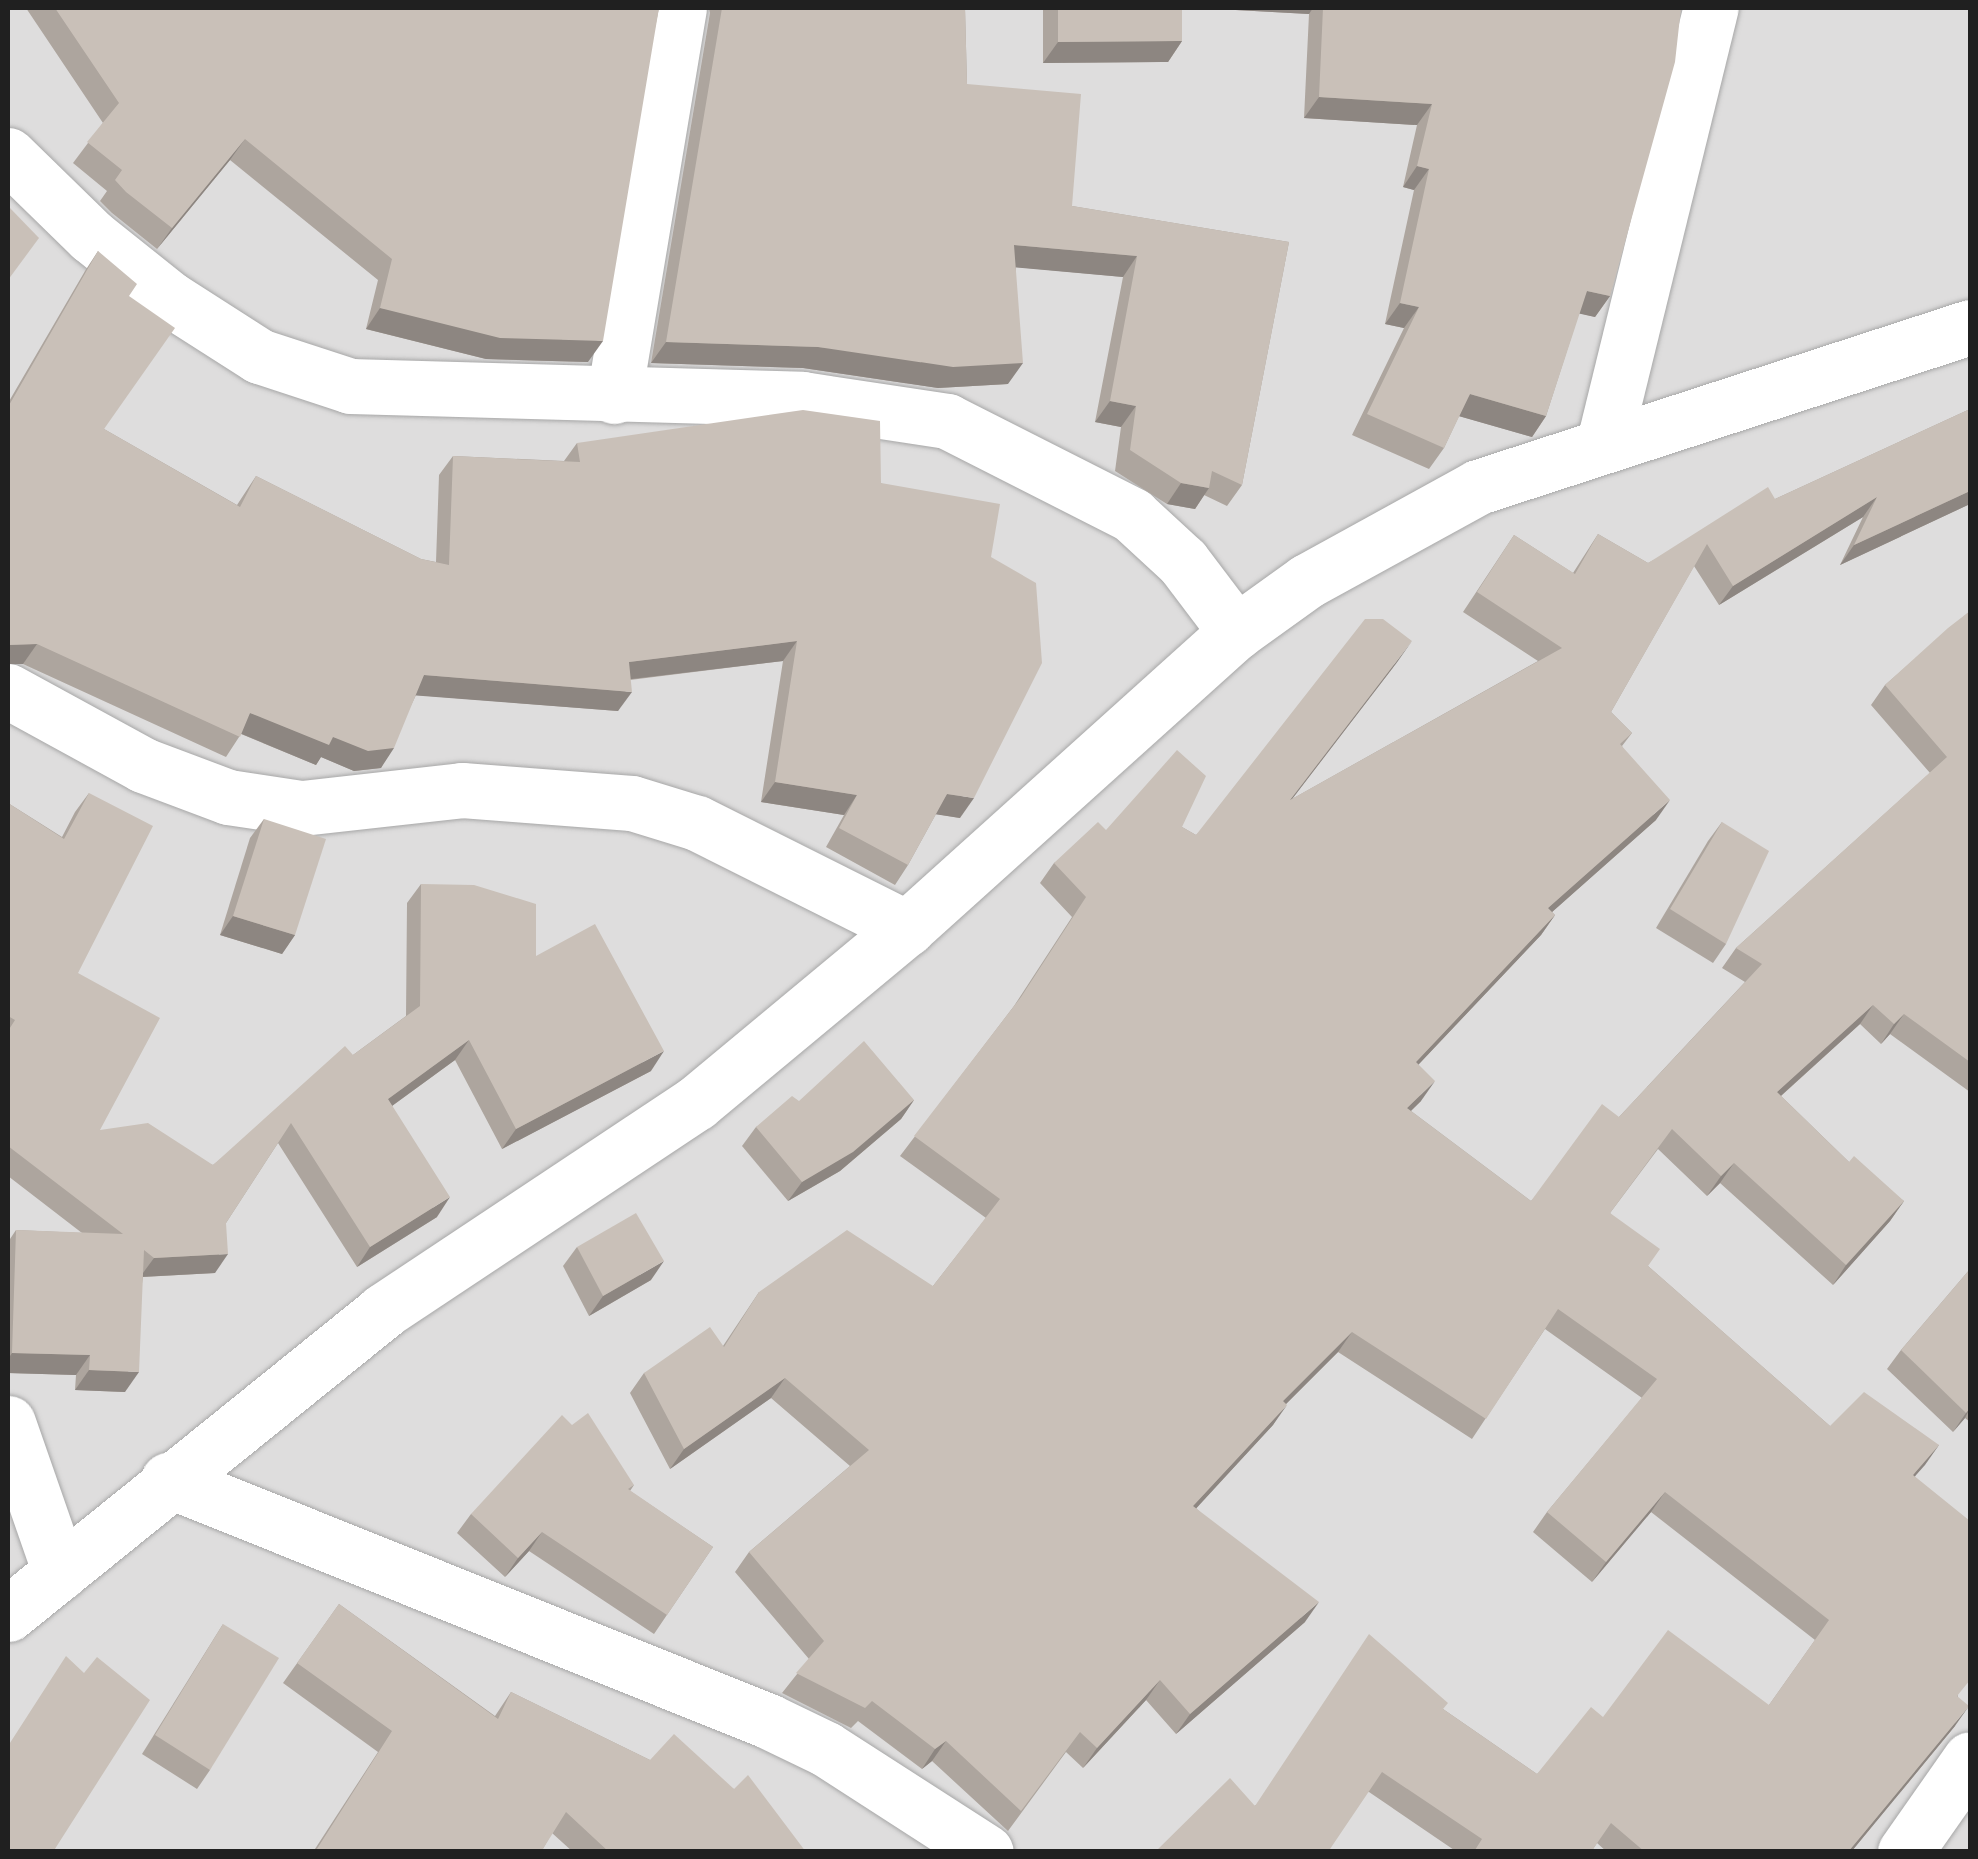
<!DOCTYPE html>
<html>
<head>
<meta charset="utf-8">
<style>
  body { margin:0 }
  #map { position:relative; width:1978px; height:1859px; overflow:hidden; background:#f1eee6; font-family:"Varela Round",sans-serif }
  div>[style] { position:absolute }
  .residential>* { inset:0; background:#dedddd }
  .roads { filter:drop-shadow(0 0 2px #a7a7a7) drop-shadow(0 0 2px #a7a7a7) }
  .minor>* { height:55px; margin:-27.5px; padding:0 27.5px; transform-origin:27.5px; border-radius:27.5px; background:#fff }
  .wall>* { inset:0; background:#ada59e }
  .shaded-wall>* { inset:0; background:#8d8681 }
  .building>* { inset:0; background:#c9c0b8 }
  span { translate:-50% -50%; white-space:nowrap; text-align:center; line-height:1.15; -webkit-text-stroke:8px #fff; paint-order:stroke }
  .frame { position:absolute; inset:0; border:10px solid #202020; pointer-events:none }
</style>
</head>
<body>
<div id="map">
  <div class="residential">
    <i style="clip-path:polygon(8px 8px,1970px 8px,1970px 1851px,8px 1851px)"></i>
  </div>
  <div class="roads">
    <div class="minor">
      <i style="left:8px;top:155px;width:116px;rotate:44.3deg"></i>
      <i style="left:91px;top:236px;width:101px;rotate:38.6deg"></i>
      <i style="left:170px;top:299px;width:106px;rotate:32.6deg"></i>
      <i style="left:259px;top:356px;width:96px;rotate:18.2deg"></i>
      <i style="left:350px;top:386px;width:452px;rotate:1.6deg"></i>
      <i style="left:802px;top:399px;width:147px;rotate:8.6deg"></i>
      <i style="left:947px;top:421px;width:208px;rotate:26.9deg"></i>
      <i style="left:1132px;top:515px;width:69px;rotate:42.7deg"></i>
      <i style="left:1183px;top:562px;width:88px;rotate:52.9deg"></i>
      <i style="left:614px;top:396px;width:393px;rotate:-80.5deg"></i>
      <i style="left:1604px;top:442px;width:447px;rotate:-76.2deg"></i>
      <i style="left:8px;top:691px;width:154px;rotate:28.7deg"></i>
      <i style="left:143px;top:765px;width:91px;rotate:20.6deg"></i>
      <i style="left:228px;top:797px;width:75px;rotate:8.5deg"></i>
      <i style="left:302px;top:808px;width:161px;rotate:-6.4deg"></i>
      <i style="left:462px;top:790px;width:170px;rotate:4.4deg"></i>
      <i style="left:632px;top:803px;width:68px;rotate:17.1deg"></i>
      <i style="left:697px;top:823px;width:235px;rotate:26.6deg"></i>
      <i style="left:8px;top:1423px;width:158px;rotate:70.8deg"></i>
      <i style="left:168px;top:1480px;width:647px;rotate:21.88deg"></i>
      <i style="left:768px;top:1721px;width:64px;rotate:25.8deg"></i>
      <i style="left:826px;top:1749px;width:190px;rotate:32.8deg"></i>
      <i style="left:8px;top:1614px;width:482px;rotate:-38.9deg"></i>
      <i style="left:383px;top:1311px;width:376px;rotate:-33.6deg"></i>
      <i style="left:696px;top:1103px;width:274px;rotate:-39.7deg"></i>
      <i style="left:907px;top:928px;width:443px;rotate:-42deg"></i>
      <i style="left:1236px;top:632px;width:87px;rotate:-35.7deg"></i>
      <i style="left:1307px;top:581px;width:195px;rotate:-28.8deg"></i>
      <i style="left:1478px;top:487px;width:517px;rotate:-18.01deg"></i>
      <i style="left:1905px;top:1852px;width:113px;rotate:-55deg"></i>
    </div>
  </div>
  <div class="wall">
    <i style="clip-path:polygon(26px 8px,659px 8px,588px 362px,486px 359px,366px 329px,378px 280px,230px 160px,157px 249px,112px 213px,100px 201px,107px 191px,73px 163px,103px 123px)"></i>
    <i style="clip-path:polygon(709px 8px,965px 8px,967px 84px,1072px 206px,1289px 242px,1242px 485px,1227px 506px,1204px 495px,1195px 509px,1167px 504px,1115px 471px,1121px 427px,1095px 422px,1123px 277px,1016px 267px,1008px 384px,938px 388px,803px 368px,651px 363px,710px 13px)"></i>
    <i style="clip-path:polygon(1043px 8px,1182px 8px,1182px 41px,1168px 62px,1043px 63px)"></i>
    <i style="clip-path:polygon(1199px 8px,1681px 8px,1610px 296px,1595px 317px,1579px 313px,1546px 416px,1532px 437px,1459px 416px,1444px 448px,1429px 469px,1352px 435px,1404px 328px,1385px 324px,1414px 190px,1403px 187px,1417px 125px,1304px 118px,1309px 14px)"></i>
    <i style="clip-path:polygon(98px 251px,129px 296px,104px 429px,237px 505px,256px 476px,421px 559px,436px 562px,439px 475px,453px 456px,564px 461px,577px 443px,881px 483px,991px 557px,960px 818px,936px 814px,908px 865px,895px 885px,826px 847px,844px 815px,761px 802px,783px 661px,630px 680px,618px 711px,416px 695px,381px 768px,354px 771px,321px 757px,316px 765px,241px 734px,226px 757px,23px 664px,8px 664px,8px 403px,85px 271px)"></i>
    <i style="clip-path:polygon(1970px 409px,1970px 504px,1840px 565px,1863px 517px,1719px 605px,1694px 566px,1611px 712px,1632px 733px,1622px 746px,1656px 820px,1552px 912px,1555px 915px,1541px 935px,1418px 1065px,1421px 1101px,1411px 1111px,1531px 1201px,1619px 1117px,1745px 982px,1722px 968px,1736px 948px,1930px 773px,1871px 705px,1885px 685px,1970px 611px,1970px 1092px,1890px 1034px,1881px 1044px,1860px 1024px,1781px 1096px,1849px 1162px,1904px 1201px,1890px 1221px,1833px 1285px,1720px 1183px,1707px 1196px,1658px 1149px,1610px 1213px,1648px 1266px,1830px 1426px,1939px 1445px,1915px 1476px,1958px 1697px,1955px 1726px,1851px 1852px,1607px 1852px,1597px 1843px,1591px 1852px,1457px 1852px,1369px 1792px,1254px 1806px,1443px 1709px,1537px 1774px,1603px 1717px,1769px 1705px,1815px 1640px,1651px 1512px,1592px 1582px,1533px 1532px,1547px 1512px,1642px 1398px,1545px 1329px,1472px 1439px,1338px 1352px,1286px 1404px,1273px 1425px,1196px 1508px,1305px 1622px,1176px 1734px,1146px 1700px,1083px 1768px,1066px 1752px,1008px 1831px,932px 1761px,922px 1769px,858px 1721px,851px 1728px,782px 1693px,809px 1659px,735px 1572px,749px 1552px,850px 1466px,771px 1398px,670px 1469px,630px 1393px,644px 1373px,723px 1346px,759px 1292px,933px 1286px,986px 1218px,900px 1156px,1014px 1006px,1072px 917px,1040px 883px,1054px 863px,1106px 830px,1182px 827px,1196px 835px,1398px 661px,1292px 799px,1538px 661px,1463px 612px,1514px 535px,1573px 573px,1598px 534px,1648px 563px,1775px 499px)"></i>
    <i style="clip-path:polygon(89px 793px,78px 973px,100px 1130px,213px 1165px,353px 1055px,406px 1016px,407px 903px,421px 884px,536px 956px,651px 1071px,502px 1149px,455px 1060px,392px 1106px,437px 1217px,357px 1267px,278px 1143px,226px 1223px,215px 1273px,143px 1277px,125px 1392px,75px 1390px,76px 1375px,8px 1373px,8px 1242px,16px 1230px,82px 1233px,8px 1176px,8px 803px,62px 837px,75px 812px)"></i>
    <i style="clip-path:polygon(264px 819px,295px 935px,282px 954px,220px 935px,250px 838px)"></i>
    <i style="clip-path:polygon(1722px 822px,1726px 944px,1713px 963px,1656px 928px,1708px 841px)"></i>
    <i style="clip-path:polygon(914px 1100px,901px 1119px,840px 1171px,788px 1201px,742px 1146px,756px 1127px,799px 1101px)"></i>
    <i style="clip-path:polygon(577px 1247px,651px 1280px,589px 1316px,563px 1266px)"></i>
    <i style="clip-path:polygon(1970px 1269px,1970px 1422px,1965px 1418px,1953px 1432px,1887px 1369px,1901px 1350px)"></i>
    <i style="clip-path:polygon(634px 1485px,630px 1491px,713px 1547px,654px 1634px,529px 1551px,505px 1577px,457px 1533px,471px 1514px)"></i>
    <i style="clip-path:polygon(339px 1604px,495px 1716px,511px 1692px,650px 1760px,734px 1789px,806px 1852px,573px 1852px,552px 1833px,541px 1852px,313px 1852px,378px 1752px,283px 1683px)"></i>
    <i style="clip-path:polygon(223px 1624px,210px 1770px,197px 1789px,142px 1754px)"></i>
  </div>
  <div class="shaded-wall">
    <i style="clip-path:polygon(1199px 8px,1313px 8px,1309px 14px)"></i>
    <i style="clip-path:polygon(1182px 41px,1168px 62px,1043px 63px,1058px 42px)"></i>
    <i style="clip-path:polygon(1319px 97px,1432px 104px,1417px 125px,1304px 118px)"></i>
    <i style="clip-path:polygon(245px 139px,230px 160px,157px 249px,172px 228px)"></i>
    <i style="clip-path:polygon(1417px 166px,1429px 169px,1414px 190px,1403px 187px)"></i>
    <i style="clip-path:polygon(1014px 245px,1137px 256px,1123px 277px,1000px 266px)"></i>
    <i style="clip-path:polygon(1587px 291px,1610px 296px,1595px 317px,1572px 312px)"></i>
    <i style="clip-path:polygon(1400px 303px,1419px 307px,1404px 328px,1385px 324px)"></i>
    <i style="clip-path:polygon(380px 308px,603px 341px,588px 362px,486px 359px,366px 329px)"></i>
    <i style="clip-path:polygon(666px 342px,818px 347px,1023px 363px,1008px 384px,938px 388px,803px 368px,651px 363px)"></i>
    <i style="clip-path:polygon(1470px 394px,1546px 416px,1532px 437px,1455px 415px)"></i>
    <i style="clip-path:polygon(1110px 401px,1136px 406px,1121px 427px,1095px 422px)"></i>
    <i style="clip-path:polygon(1181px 483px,1209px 488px,1195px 509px,1167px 504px)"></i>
    <i style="clip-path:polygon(1970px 491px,1970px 504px,1840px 565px,1854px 545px)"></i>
    <i style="clip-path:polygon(1877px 497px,1863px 517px,1719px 605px,1733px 586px)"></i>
    <i style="clip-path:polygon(797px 641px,783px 661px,615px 681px,629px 662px)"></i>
    <i style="clip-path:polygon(1412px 641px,1398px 661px,1276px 820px,1290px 800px)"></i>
    <i style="clip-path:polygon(37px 644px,23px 664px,8px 664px,8px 645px)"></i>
    <i style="clip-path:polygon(424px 675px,632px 692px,618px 711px,410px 695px)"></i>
    <i style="clip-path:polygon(250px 713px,333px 737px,394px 748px,381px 768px,354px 771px,321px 757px,316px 765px,237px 732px)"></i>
    <i style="clip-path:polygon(775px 782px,857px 795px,844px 815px,761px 802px)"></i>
    <i style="clip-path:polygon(947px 794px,974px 798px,960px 818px,934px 814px)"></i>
    <i style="clip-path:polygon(1670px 800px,1656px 820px,1534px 928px,1548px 908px)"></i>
    <i style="clip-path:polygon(1555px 915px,1541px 935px,1402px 1082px,1416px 1062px)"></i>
    <i style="clip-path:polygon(233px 916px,295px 935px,282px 954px,220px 935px)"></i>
    <i style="clip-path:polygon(1873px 1005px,1860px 1024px,1763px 1112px,1777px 1092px)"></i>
    <i style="clip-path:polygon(1904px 1014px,1890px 1034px,1881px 1044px,1894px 1024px)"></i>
    <i style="clip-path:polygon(469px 1040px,455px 1060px,374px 1119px,388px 1099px)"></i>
    <i style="clip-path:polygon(664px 1051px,651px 1071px,502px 1149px,516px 1129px)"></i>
    <i style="clip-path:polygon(1435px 1081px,1421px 1101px,1393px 1128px,1407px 1108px)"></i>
    <i style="clip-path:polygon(914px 1100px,901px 1119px,840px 1171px,788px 1201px,802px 1182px)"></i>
    <i style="clip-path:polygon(1734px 1163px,1720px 1183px,1707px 1196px,1721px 1176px)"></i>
    <i style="clip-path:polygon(450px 1197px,437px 1217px,357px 1267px,370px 1247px)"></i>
    <i style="clip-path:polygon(1904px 1201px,1890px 1221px,1833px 1285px,1846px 1265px)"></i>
    <i style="clip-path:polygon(228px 1254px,215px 1273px,140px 1277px,154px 1258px)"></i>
    <i style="clip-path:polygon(664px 1261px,651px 1280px,589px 1316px,603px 1296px)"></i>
    <i style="clip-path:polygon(1352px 1332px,1338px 1352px,1269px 1421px,1283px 1401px)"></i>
    <i style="clip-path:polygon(12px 1353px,90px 1355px,76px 1375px,8px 1373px,8px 1359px)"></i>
    <i style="clip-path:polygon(89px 1370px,139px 1372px,125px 1392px,75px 1390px)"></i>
    <i style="clip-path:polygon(785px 1378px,771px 1398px,670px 1469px,684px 1449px)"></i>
    <i style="clip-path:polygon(1287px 1405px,1273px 1425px,1180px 1526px,1193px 1506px)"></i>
    <i style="clip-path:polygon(1970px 1408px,1965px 1418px,1953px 1432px,1966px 1413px)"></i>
    <i style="clip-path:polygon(1939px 1445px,1925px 1465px,1899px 1494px,1913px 1475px)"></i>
    <i style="clip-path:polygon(1665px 1492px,1651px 1512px,1592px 1582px,1606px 1562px)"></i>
    <i style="clip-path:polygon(542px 1532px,529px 1551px,505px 1577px,518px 1558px)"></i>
    <i style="clip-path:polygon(1319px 1602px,1305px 1622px,1176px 1734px,1190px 1714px)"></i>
    <i style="clip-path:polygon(1160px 1680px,1146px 1700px,1083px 1768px,1097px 1748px)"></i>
    <i style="clip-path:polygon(1969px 1706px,1955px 1726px,1851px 1852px,1848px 1852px)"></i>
    <i style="clip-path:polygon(946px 1741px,932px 1761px,922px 1769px,935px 1749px)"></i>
  </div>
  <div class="building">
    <i style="clip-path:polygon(55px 8px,659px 8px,603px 341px,500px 338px,380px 308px,392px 259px,245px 139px,172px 228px,126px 192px,115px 180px,122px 170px,87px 142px,119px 103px)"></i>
    <i style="clip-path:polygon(722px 8px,965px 8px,967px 84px,1081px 94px,1072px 206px,1289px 242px,1242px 485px,1212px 471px,1209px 488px,1181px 483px,1130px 450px,1136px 406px,1110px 401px,1137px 256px,1014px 245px,1023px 363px,953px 367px,818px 347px,666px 342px)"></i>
    <i style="clip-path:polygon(1058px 8px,1182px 8px,1182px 41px,1058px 42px)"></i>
    <i style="clip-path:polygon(1323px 8px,1681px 8px,1675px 62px,1610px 296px,1587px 291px,1546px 416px,1470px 394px,1444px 448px,1367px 414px,1419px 307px,1400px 303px,1429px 169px,1417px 166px,1432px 104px,1319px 97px)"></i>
    <i style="clip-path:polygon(8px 206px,39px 238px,8px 280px)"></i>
    <i style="clip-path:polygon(98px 251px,137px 284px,129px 296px,175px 328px,104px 429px,240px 507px,256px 476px,421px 559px,449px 565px,453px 456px,580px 462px,577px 443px,803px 410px,880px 421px,881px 483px,1000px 504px,991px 557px,1036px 583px,1042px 663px,974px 798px,947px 794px,908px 865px,839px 828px,857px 795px,775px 782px,797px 641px,629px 662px,632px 692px,424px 675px,394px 748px,368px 751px,333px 737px,329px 745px,250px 713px,240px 737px,37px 644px,8px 645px,8px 407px)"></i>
    <i style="clip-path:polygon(1970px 409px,1970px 491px,1854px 545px,1877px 497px,1733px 586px,1707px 544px,1611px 712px,1632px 733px,1620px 744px,1670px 800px,1548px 908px,1555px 915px,1416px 1062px,1435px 1081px,1407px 1108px,1531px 1201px,1602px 1104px,1619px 1117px,1762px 964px,1736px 948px,1947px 757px,1885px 685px,1948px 628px,1970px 611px,1970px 1062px,1904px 1014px,1894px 1024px,1873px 1005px,1777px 1092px,1849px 1162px,1854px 1156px,1904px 1201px,1846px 1265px,1734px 1163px,1721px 1176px,1672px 1129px,1610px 1213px,1660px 1249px,1648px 1266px,1830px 1426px,1864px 1392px,1939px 1445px,1913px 1475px,1970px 1521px,1970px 1680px,1957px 1696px,1969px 1706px,1848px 1852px,1645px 1852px,1611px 1823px,1591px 1852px,1477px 1852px,1475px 1850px,1482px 1839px,1382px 1772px,1328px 1852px,1155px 1852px,1230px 1778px,1255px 1806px,1369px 1634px,1448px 1703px,1443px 1709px,1537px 1774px,1591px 1707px,1603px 1717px,1668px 1630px,1769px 1705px,1829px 1620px,1665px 1492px,1606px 1562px,1547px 1512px,1657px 1379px,1558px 1309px,1486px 1419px,1352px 1332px,1283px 1401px,1287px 1405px,1193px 1506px,1319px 1602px,1190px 1714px,1160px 1680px,1097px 1748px,1080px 1732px,1021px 1811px,946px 1741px,935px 1749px,872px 1701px,865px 1708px,796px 1673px,824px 1641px,749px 1552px,869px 1450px,785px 1378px,684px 1449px,644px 1373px,710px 1327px,724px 1347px,759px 1292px,847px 1230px,933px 1286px,1000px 1199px,914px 1136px,1021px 997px,1086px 897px,1054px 863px,1098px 822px,1106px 830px,1177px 750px,1206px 776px,1182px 827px,1196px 835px,1365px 619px,1383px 619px,1412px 641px,1290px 800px,1562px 648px,1477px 592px,1514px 535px,1575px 574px,1598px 534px,1648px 563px,1768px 487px,1775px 499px)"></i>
    <i style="clip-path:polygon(89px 793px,153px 826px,78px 973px,160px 1018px,100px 1130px,148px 1123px,213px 1165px,345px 1046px,353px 1055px,420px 1006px,421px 884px,474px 885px,536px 904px,536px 956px,595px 924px,664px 1051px,516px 1129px,469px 1040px,388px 1099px,450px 1197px,370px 1247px,291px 1123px,226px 1223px,228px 1254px,154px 1258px,144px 1250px,139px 1372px,89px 1370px,90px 1355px,12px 1353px,16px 1230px,123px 1234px,8px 1146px,8px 1031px,15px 1020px,8px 1016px,8px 803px,64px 839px)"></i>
    <i style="clip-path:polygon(264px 819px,326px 839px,295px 935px,233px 916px)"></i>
    <i style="clip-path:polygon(1722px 822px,1769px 851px,1726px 944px,1670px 909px)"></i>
    <i style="clip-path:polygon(864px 1041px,914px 1100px,853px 1152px,802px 1182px,756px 1127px,792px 1096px,799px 1101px)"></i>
    <i style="clip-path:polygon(636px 1213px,664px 1261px,603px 1296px,577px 1247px)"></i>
    <i style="clip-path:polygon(1970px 1269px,1970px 1408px,1966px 1413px,1901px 1350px)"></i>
    <i style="clip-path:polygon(588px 1413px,634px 1485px,628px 1489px,713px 1547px,667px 1615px,542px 1532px,518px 1558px,471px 1514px,562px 1415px,572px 1425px)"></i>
    <i style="clip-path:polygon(339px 1604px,498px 1719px,511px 1692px,650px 1760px,674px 1734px,734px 1789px,748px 1775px,806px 1852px,609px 1852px,566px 1812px,541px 1852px,315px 1852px,392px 1731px,297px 1663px)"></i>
    <i style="clip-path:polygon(223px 1624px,279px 1658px,210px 1770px,155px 1735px)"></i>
    <i style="clip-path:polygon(66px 1656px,84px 1673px,97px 1657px,150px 1700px,53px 1852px,8px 1852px,8px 1746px)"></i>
  </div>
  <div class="frame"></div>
</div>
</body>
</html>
